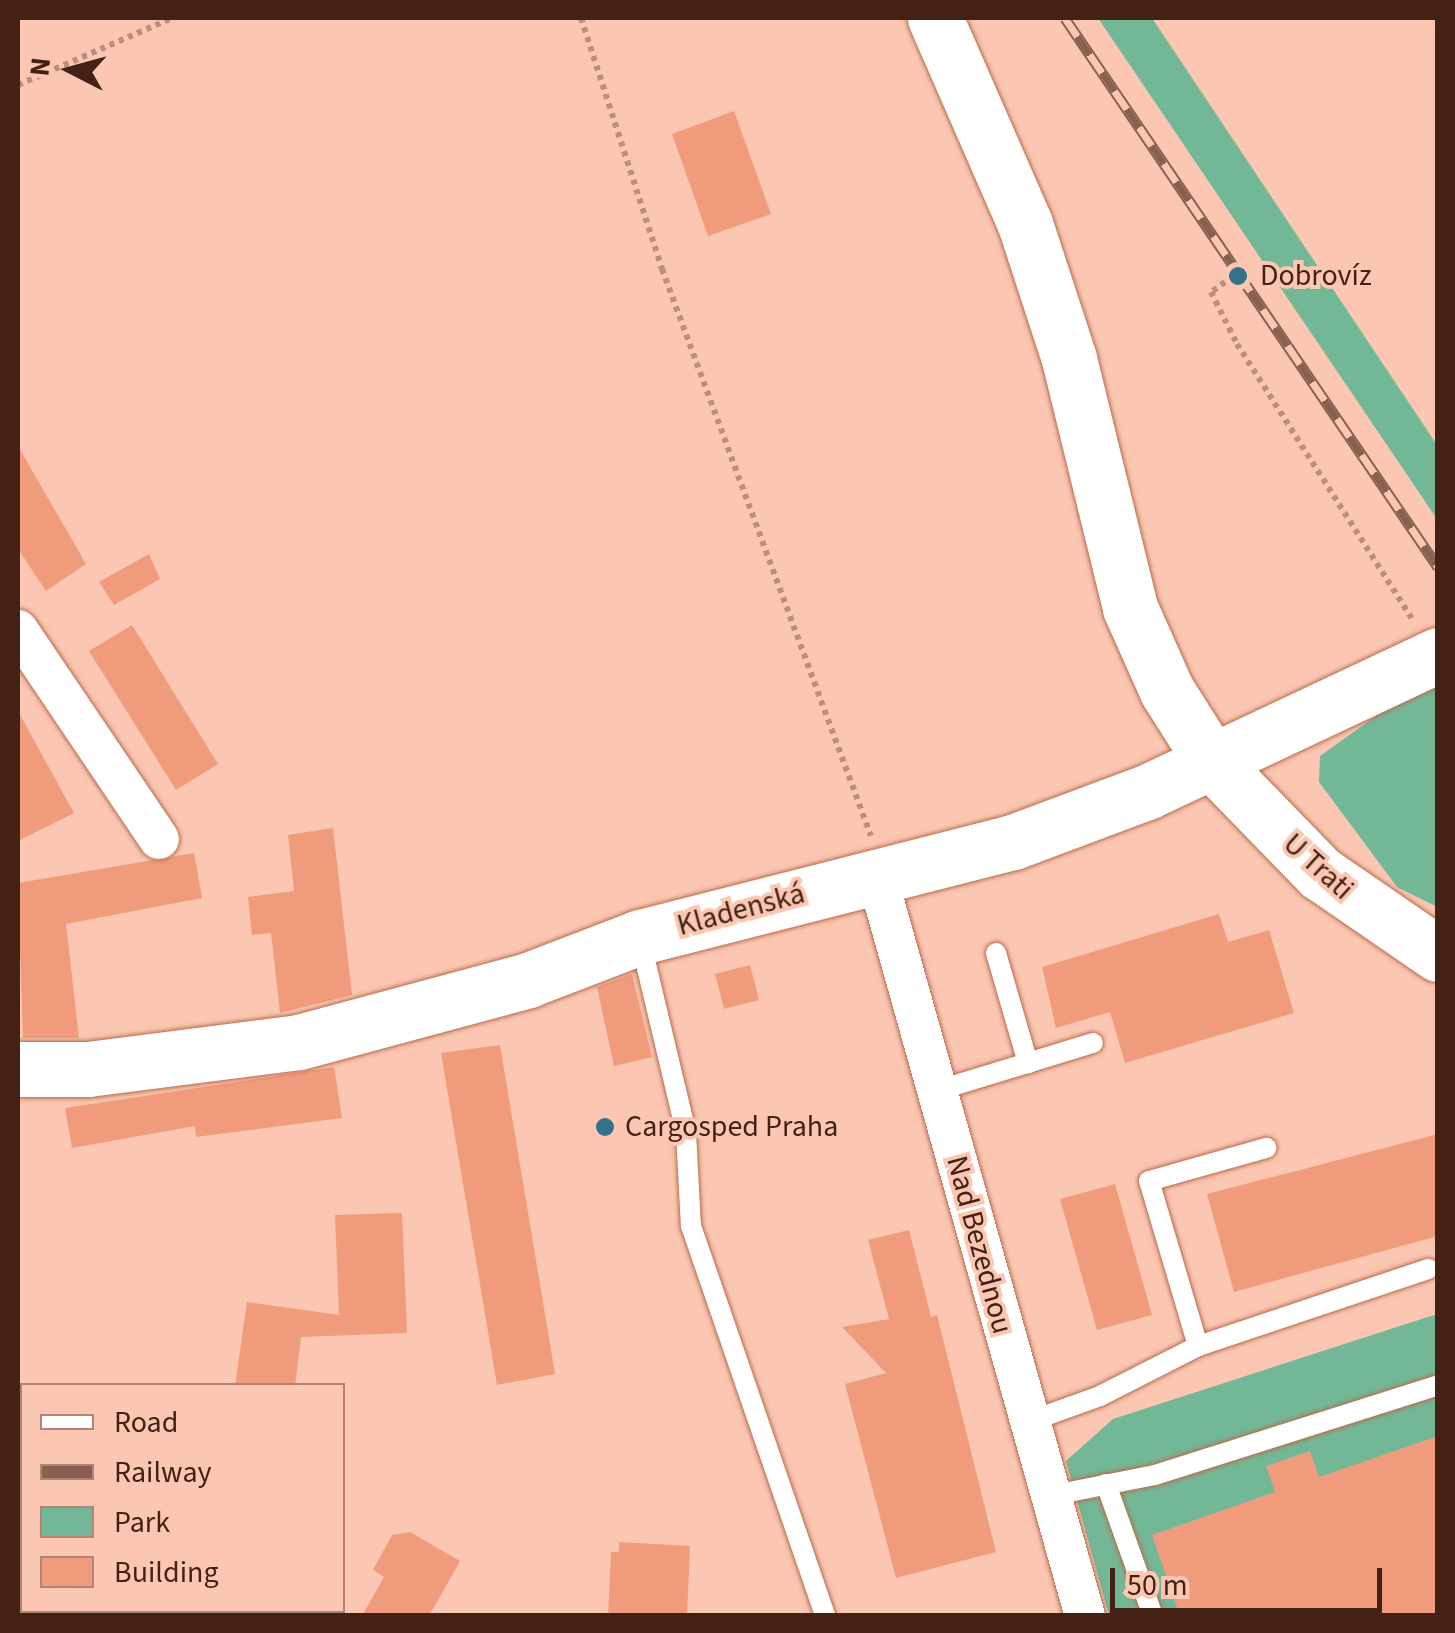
<!DOCTYPE html>
<html>
<head>
<meta charset="utf-8">
<style>
  body { margin:0 }
  #map { position:relative; width:1455px; height:1633px; overflow:hidden; background:#fbc7b2; font-family:"Source Sans 3",sans-serif }
  div>[style] { position:absolute }
  .green>* { inset:0; background:#73b896 }
  .building>* { inset:0; background:#f09c7c }
  .path>* { height:6px; margin-top:-3px; transform-origin:0; background:repeating-linear-gradient(90deg,#bc8e7c 0 5px,transparent 0 10px) }
  .roads { filter:drop-shadow(0 0 2px #b96b4c) drop-shadow(0 0 2px #b96b4c) }
  .lane>* { height:20px; margin:-10px; padding:0 10px; transform-origin:10px; border-radius:10px; background:#fff }
  .street>* { height:40px; margin:-20px; padding:0 20px; transform-origin:20px; border-radius:20px; background:#fff }
  .secondary>* { height:55px; margin:-27.5px; padding:0 27.5px; transform-origin:27.5px; border-radius:27.5px; background:#fff }
  .rail>* { height:11px; margin-top:-5.5px; transform-origin:0; background:repeating-linear-gradient(90deg,#fbc7b2 0 22px,#886050 0 44px); box-sizing:border-box; border-block:2px solid #886050 }
  .dots>* { width:28px; height:28px; translate:-50% -50%; box-sizing:border-box; border:5px solid #fbc7b2; border-radius:50% }
  span { translate:-50% -50%; white-space:nowrap; text-align:center; line-height:1.15; -webkit-text-stroke:8px #fbc7b2; paint-order:stroke }
  .poi-label { font-size:30px; color:#432215 }
  .left { translate:0 -50%; text-align:left }
  .street-label { font-size:30px; color:#432215 }
  .frame { position:absolute; inset:0; border:20px solid #432215; pointer-events:none }
  .legend { position:absolute; left:20px; top:1383px; width:325px; height:230px; box-sizing:border-box; background:#fbc7b2; border:2px solid #b18573; margin:0; padding:12px 18px; list-style:none; font-size:30px; color:#432215 }
  .legend li { display:flex; align-items:center; gap:20px; height:50px }
  .legend b { width:50px; border:2px solid #b18573 }
  .north { position:absolute; left:20px; top:20px; width:100px; height:100px; -webkit-text-stroke:8px #fbc7b2; paint-order:stroke; rotate:276deg; font-size:28px; font-weight:700; line-height:40px; text-align:center; color:#432215 }
  .north::after { content:''; display:block; margin:auto; width:35px; height:45px; background:#432215; clip-path:polygon(50% 0,100% 100%,50% 72%,0 100%) }
  .scale { position:absolute; left:1110px; top:1568px; width:272px; height:45px; box-sizing:border-box; border:5px solid #432215; border-top:0; padding-left:12px; font-size:30px; line-height:35px; white-space:nowrap; color:#432215; -webkit-text-stroke:8px #fbc7b2; paint-order:stroke }
</style>
</head>
<body>
<div id="map">
  <div class="green">
    <i style="clip-path:polygon(1098px 18px,1152px 18px,1437px 445px,1437px 519px)"></i>
    <i style="clip-path:polygon(1437px 683px,1437px 907px,1397px 887px,1319px 782px,1320px 756px,1376px 716px,1374px 703px)"></i>
    <i style="clip-path:polygon(1437px 1314px,1437px 1615px,1109px 1615px,1066px 1461px,1113px 1419px)"></i>
  </div>
  <div class="building">
    <i style="clip-path:polygon(734px 111px,771px 214px,708px 236px,672px 134px)"></i>
    <i style="clip-path:polygon(18px 446px,86px 564px,46px 591px,18px 549px)"></i>
    <i style="clip-path:polygon(149px 554px,160px 579px,114px 605px,99px 582px)"></i>
    <i style="clip-path:polygon(132px 625px,218px 764px,176px 790px,89px 651px)"></i>
    <i style="clip-path:polygon(18px 711px,74px 813px,18px 841px)"></i>
    <i style="clip-path:polygon(333px 828px,352px 995px,280px 1013px,271px 933px,252px 935px,248px 897px,294px 891px,288px 835px)"></i>
    <i style="clip-path:polygon(194px 853px,202px 898px,66px 924px,79px 1038px,23px 1038px,18px 883px)"></i>
    <i style="clip-path:polygon(1219px 914px,1228px 942px,1269px 930px,1294px 1013px,1125px 1063px,1110px 1012px,1056px 1028px,1042px 967px)"></i>
    <i style="clip-path:polygon(750px 965px,759px 1000px,724px 1009px,715px 974px)"></i>
    <i style="clip-path:polygon(632px 974px,652px 1057px,614px 1066px,597px 987px)"></i>
    <i style="clip-path:polygon(500px 1045px,555px 1374px,497px 1385px,441px 1053px)"></i>
    <i style="clip-path:polygon(334px 1067px,342px 1118px,196px 1137px,195px 1126px,72px 1148px,65px 1108px)"></i>
    <i style="clip-path:polygon(1438px 1134px,1438px 1236px,1234px 1292px,1207px 1194px)"></i>
    <i style="clip-path:polygon(1115px 1184px,1152px 1315px,1097px 1330px,1060px 1199px)"></i>
    <i style="clip-path:polygon(402px 1213px,407px 1333px,301px 1337px,295px 1386px,235px 1386px,247px 1302px,339px 1315px,335px 1215px)"></i>
    <i style="clip-path:polygon(909px 1230px,931px 1317px,937px 1315px,996px 1552px,896px 1578px,845px 1384px,886px 1373px,842px 1327px,889px 1319px,868px 1240px)"></i>
    <i style="clip-path:polygon(1438px 1436px,1438px 1616px,1180px 1616px,1152px 1535px,1275px 1492px,1266px 1466px,1310px 1451px,1319px 1477px)"></i>
    <i style="clip-path:polygon(410px 1532px,460px 1561px,429px 1616px,362px 1616px,384px 1577px,373px 1570px,392px 1535px)"></i>
    <i style="clip-path:polygon(619px 1542px,690px 1546px,687px 1616px,608px 1616px,611px 1552px,619px 1552px)"></i>
  </div>
  <div class="path">
    <i style="left:581px;top:18px;width:264px;rotate:72.1deg"></i>
    <i style="left:662px;top:269px;width:604px;rotate:69.77deg"></i>
    <i style="left:18px;top:85px;width:168px;rotate:-23.5deg"></i>
    <i style="left:1225px;top:282px;width:17px;rotate:144deg"></i>
    <i style="left:1211px;top:292px;width:58px;rotate:63.4deg"></i>
    <i style="left:1237px;top:344px;width:327px;rotate:57.5deg"></i>
  </div>
  <div class="roads">
    <div class="lane">
      <i style="left:640px;top:939px;width:198px;rotate:76.6deg"></i>
      <i style="left:686px;top:1132px;width:94px;rotate:87deg"></i>
      <i style="left:691px;top:1226px;width:412px;rotate:71deg"></i>
      <i style="left:996px;top:953px;width:115px;rotate:73.8deg"></i>
      <i style="left:936px;top:1091px;width:164px;rotate:-17deg"></i>
      <i style="left:1198px;top:1346px;width:172px;rotate:-106.5deg"></i>
      <i style="left:1149px;top:1181px;width:122px;rotate:-15.8deg"></i>
      <i style="left:1028px;top:1422px;width:77px;rotate:-19.9deg"></i>
      <i style="left:1100px;top:1396px;width:110px;rotate:-27deg"></i>
      <i style="left:1198px;top:1346px;width:243px;rotate:-18.5deg"></i>
      <i style="left:1106px;top:1484px;width:140px;rotate:70.4deg"></i>
      <i style="left:1049px;top:1496px;width:108px;rotate:-11.2deg"></i>
      <i style="left:1155px;top:1475px;width:297px;rotate:-17.6deg"></i>
    </div>
    <div class="street">
      <i style="left:18px;top:630px;width:252px;rotate:56deg"></i>
      <i style="left:876px;top:873px;width:772px;rotate:74.29deg"></i>
    </div>
    <div class="secondary">
      <i style="left:935px;top:18px;width:225px;rotate:66.4deg"></i>
      <i style="left:1025px;top:224px;width:142px;rotate:71.9deg"></i>
      <i style="left:1069px;top:359px;width:256px;rotate:76.2deg"></i>
      <i style="left:1130px;top:608px;width:91px;rotate:66deg"></i>
      <i style="left:1167px;top:691px;width:84px;rotate:57.6deg"></i>
      <i style="left:1212px;top:762px;width:155px;rotate:45.8deg"></i>
      <i style="left:1320px;top:873px;width:143px;rotate:34.5deg"></i>
      <i style="left:18px;top:1069px;width:70px"></i>
      <i style="left:88px;top:1069px;width:213px;rotate:-7.3deg"></i>
      <i style="left:299px;top:1042px;width:237px;rotate:-15.1deg"></i>
      <i style="left:528px;top:980px;width:120px;rotate:-21deg"></i>
      <i style="left:640px;top:937px;width:385px;rotate:-14.3deg"></i>
      <i style="left:1013px;top:842px;width:143px;rotate:-20.5deg"></i>
      <i style="left:1147px;top:792px;width:322px;rotate:-25.2deg"></i>
    </div>
  </div>
  <div class="rail">
    <i style="left:1065px;top:18px;width:664px;rotate:55.81deg"></i>
  </div>
  <div class="dots">
    <i style="left:1238px;top:276px;background:#337287"></i>
    <i style="left:605px;top:1127px;background:#337287"></i>
  </div>
  <div class="poi-label">
    <span class="left" style="left:1260px;top:276px">Dobrovíz</span>
    <span class="left" style="left:625px;top:1127px">Cargosped Praha</span>
  </div>
  <div class="street-label">
    <span style="left:1318px;top:867px;rotate:42deg">U Trati</span>
    <span style="left:741px;top:910px;rotate:-15deg">Kladenská</span>
    <span style="left:979px;top:1245px;rotate:75deg">Nad Bezednou</span>
  </div>
  <div class="frame"></div>
  <ul class="legend">
  <li><b style="height:12px;background:#fff"></b>Road</li>
  <li><b style="height:12px;background:#886050"></b>Railway</li>
  <li><b style="height:28px;background:#73b896"></b>Park</li>
  <li><b style="height:28px;background:#f09c7c"></b>Building</li>
  </ul>
  <div class="north">N</div>
  <div class="scale">50 m</div>
</div>
</body>
</html>
